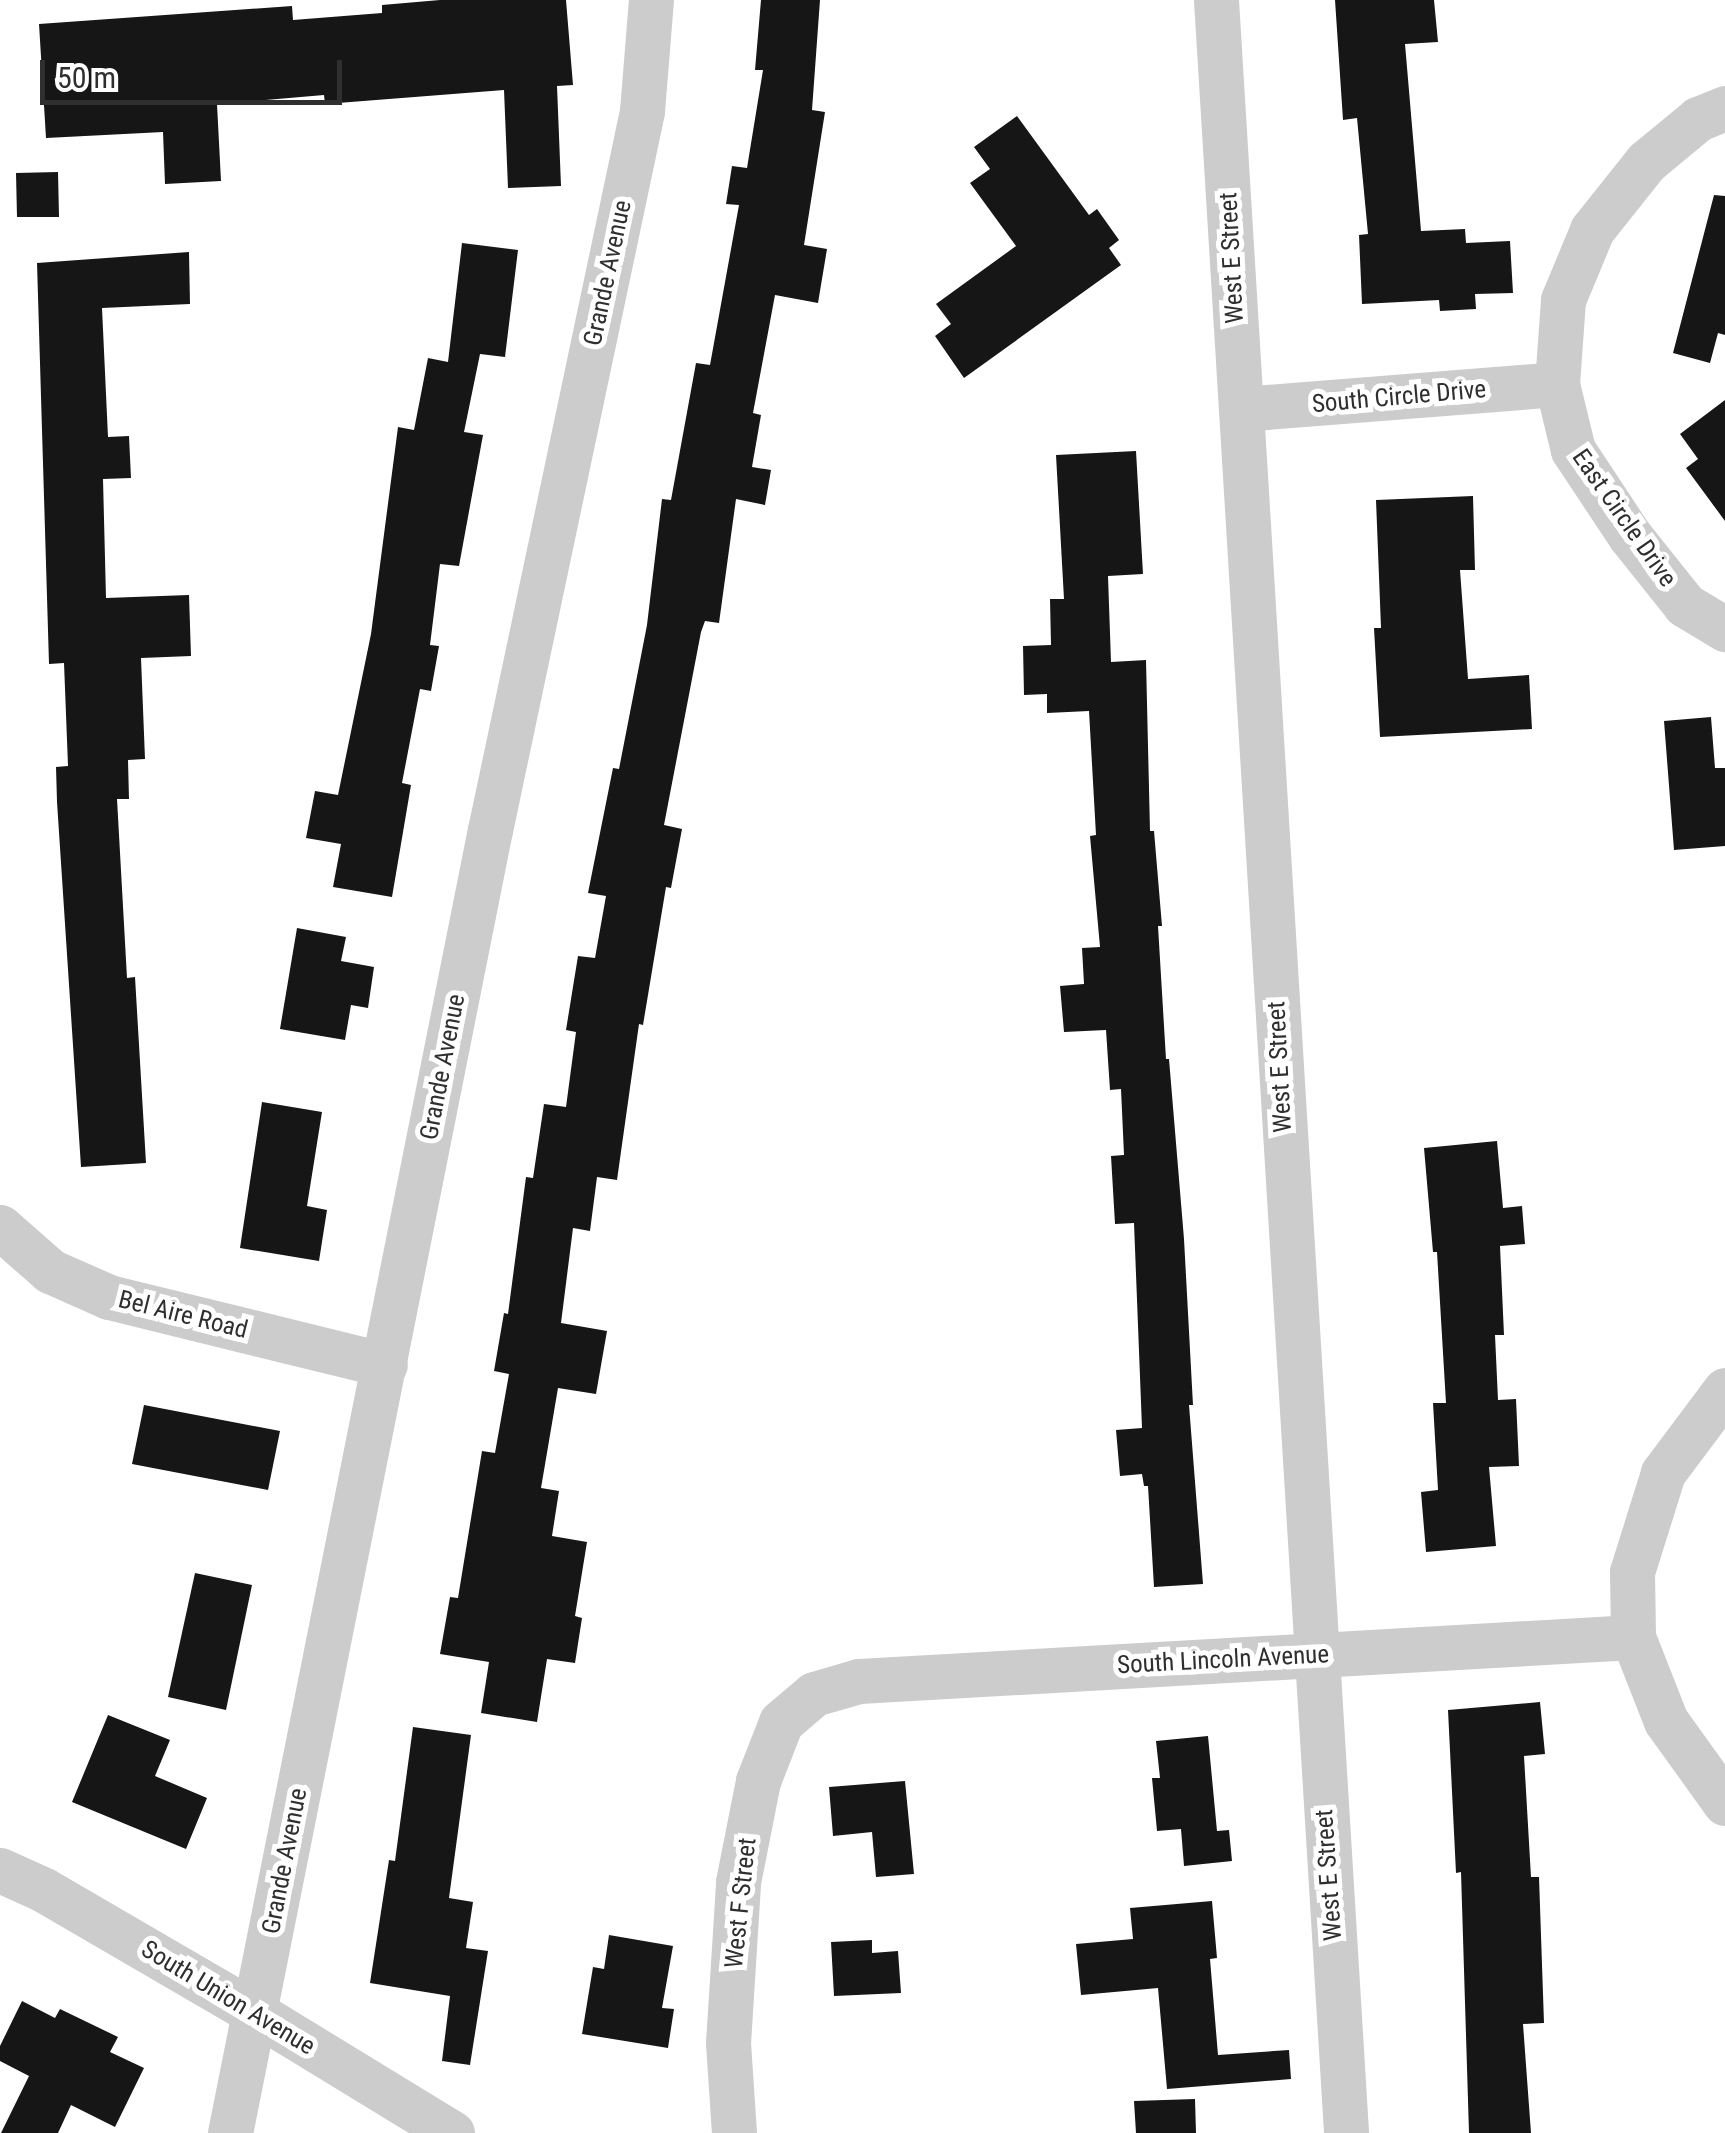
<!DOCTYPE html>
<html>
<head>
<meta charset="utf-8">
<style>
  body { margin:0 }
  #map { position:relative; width:1725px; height:2133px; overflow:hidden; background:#fff; font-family:"Roboto Condensed",sans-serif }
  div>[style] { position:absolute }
  .building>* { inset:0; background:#161616 }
  .minor>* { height:45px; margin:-22.5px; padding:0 22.5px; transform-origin:22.5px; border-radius:22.5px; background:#ccc }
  span { translate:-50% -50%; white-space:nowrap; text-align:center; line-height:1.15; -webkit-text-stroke:10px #fff; paint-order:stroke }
  .street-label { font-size:25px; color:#2f2f2f }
  .scale { position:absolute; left:40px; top:60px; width:302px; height:45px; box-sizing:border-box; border:5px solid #2f2f2f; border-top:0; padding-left:12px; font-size:30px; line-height:35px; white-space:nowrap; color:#2f2f2f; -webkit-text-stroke:8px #fff; paint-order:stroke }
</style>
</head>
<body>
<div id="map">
  <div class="building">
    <i style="clip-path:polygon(440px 0,566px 0,573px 85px,557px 86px,561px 186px,508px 188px,504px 90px,325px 104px,324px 95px,217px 104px,221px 181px,165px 184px,163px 132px,46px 138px,39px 24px,292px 6px,293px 20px,382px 13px,382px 5px)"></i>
    <i style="clip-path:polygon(761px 0,820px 0,812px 110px,825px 112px,804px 245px,827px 249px,818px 303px,775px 295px,753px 413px,761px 415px,752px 467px,771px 470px,765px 505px,736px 499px,719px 623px,705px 621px,701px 632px,664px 825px,682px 829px,671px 888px,666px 887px,643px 1025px,639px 1024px,617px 1180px,597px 1177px,590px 1231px,573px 1228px,561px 1323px,607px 1331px,596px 1394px,558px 1388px,541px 1488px,559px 1491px,552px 1536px,587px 1542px,575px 1616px,582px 1618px,575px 1663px,547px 1659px,537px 1722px,481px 1713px,489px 1662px,440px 1654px,450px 1597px,458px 1598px,482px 1451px,495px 1453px,509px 1374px,494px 1371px,504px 1313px,508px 1314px,526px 1177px,533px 1178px,544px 1104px,566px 1107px,576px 1032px,566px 1030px,578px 956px,595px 958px,606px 896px,588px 893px,613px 768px,619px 769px,647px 625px,662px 499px,671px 500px,696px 363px,710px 365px,739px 205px,726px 204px,732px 166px,747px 168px,763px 70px,755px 70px)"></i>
    <i style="clip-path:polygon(1335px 0,1434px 0,1438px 42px,1405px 44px,1421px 231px,1465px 229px,1466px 243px,1510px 241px,1513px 293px,1475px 294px,1476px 309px,1440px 311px,1439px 300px,1362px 304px,1359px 235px,1368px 234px,1357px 118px,1343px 120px)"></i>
    <i style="clip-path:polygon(1017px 116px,1089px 215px,1097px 209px,1119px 240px,1109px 248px,1121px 265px,964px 378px,935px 336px,951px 324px,936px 304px,1016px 246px,970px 183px,990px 169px,974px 147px)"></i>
    <i style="clip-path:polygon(58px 172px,59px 217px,17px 217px,16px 173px)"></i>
    <i style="clip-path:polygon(1714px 195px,1725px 196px,1725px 335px,1718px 333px,1710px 363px,1673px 353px)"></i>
    <i style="clip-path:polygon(462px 243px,518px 250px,505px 357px,480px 354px,464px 432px,483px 435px,459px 566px,440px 564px,430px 645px,439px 646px,431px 691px,420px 689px,402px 783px,411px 785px,392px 897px,333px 887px,341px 844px,306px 838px,315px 791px,338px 795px,371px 634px,398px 427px,414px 430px,428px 358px,448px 362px)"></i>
    <i style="clip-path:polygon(189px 252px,190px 304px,102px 308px,108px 437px,129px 436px,131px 478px,103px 479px,106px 598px,189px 595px,191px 656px,141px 658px,145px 759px,128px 760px,129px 799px,117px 799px,127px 978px,135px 977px,146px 1163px,81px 1167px,57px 802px,56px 767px,68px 766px,64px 663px,49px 664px,37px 263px)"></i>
    <i style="clip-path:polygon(1725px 400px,1725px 521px,1686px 468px,1698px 459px,1680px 434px)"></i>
    <i style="clip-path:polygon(1136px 451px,1143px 574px,1108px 576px,1111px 662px,1146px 660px,1150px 831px,1154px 831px,1162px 926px,1158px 926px,1166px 1059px,1169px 1059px,1184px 1239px,1193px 1405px,1189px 1405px,1203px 1584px,1154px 1587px,1148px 1486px,1144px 1486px,1142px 1474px,1120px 1476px,1116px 1430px,1142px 1428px,1134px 1223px,1115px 1224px,1111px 1156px,1124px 1155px,1121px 1089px,1110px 1090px,1106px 1030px,1064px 1032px,1060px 986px,1084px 984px,1082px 948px,1100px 947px,1090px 836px,1096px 835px,1089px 711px,1047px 713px,1047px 694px,1024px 695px,1023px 646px,1051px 645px,1050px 599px,1064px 599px,1056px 455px)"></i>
    <i style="clip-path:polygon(1473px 496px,1475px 570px,1460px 570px,1468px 679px,1529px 675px,1532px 729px,1380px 737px,1374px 628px,1381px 628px,1376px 500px)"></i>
    <i style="clip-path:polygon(1711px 717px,1715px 768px,1725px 768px,1725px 846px,1674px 850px,1664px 721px)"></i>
    <i style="clip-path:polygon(297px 928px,346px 937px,341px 961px,374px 967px,368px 1008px,351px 1005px,345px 1040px,280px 1029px)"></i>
    <i style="clip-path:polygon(262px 1102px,322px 1112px,307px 1206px,327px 1210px,319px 1261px,240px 1248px)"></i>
    <i style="clip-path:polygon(1497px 1141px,1503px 1208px,1522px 1206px,1525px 1244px,1500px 1246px,1504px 1335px,1495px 1335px,1498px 1400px,1516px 1399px,1519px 1466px,1489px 1467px,1496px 1546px,1426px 1552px,1421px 1492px,1438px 1490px,1433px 1403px,1446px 1403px,1437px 1252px,1433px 1252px,1424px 1148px)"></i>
    <i style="clip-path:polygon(144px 1405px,280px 1431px,268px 1490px,132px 1464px)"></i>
    <i style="clip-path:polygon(195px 1573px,252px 1585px,226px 1710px,168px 1697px)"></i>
    <i style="clip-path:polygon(1540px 1702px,1545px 1754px,1524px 1756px,1531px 1877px,1539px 1877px,1544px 2023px,1523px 2024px,1531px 2133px,1469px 2133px,1461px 1872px,1456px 1873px,1448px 1710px)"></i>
    <i style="clip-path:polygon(108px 1715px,170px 1740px,155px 1776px,207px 1798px,186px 1849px,72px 1802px)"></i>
    <i style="clip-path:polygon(413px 1727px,471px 1735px,449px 1898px,473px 1902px,466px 1948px,488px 1951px,470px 2065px,442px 2061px,450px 1996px,370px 1983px,389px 1860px,395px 1861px)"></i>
    <i style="clip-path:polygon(1208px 1736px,1217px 1831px,1229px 1830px,1232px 1861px,1184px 1866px,1181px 1829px,1157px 1831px,1152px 1778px,1160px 1778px,1156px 1741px)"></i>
    <i style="clip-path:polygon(905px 1781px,914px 1874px,876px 1877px,872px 1832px,833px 1836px,829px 1787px)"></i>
    <i style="clip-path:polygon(1212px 1901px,1217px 1958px,1210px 1959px,1218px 2055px,1289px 2050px,1291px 2079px,1167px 2089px,1158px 1988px,1081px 1995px,1076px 1944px,1133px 1939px,1130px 1908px)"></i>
    <i style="clip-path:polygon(609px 1935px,673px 1946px,662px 2008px,674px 2009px,668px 2048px,582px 2034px,593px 1967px,604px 1969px)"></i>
    <i style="clip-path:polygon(872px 1940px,872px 1953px,898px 1951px,901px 1993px,834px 1996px,831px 1942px)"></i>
    <i style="clip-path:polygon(22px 2001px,55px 2018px,60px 2009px,118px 2037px,110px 2052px,144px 2068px,115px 2127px,71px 2105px,58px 2133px,1px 2133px,29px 2076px,0 2061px,0 2046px)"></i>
    <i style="clip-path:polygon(1195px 2099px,1196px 2133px,1136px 2133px,1134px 2101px)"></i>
  </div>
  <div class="minor">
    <i style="left:1216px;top:0;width:2137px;rotate:86.51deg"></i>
    <i style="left:1725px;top:108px;width:29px;rotate:158deg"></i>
    <i style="left:1698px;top:119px;width:67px;rotate:140.4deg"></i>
    <i style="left:1646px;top:162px;width:87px;rotate:128.5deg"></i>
    <i style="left:1592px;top:230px;width:76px;rotate:112.5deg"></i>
    <i style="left:1563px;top:300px;width:84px;rotate:94.1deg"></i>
    <i style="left:1557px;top:384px;width:68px;rotate:76.4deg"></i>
    <i style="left:1573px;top:450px;width:103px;rotate:56.5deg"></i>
    <i style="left:1630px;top:536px;width:88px;rotate:51.4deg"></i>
    <i style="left:1685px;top:605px;width:47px;rotate:31deg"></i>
    <i style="left:1241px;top:409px;width:317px;rotate:-4.5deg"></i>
    <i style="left:0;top:1227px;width:67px;rotate:41.3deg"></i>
    <i style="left:50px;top:1271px;width:64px;rotate:23.8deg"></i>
    <i style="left:109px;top:1297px;width:284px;rotate:13.8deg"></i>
    <i style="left:1725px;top:1390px;width:104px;rotate:126.8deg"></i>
    <i style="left:1663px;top:1473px;width:104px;rotate:107.4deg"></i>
    <i style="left:1632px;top:1572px;width:65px;rotate:89.1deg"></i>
    <i style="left:1633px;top:1637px;width:90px;rotate:68.6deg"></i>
    <i style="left:1666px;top:1721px;width:101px;rotate:54.3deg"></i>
    <i style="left:0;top:1870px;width:48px;rotate:24.4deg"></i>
    <i style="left:44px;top:1890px;width:243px;rotate:30.2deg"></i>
    <i style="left:254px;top:2012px;width:232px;rotate:31.4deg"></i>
    <i style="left:230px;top:2133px;width:1329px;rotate:-78.72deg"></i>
    <i style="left:490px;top:830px;width:735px;rotate:-78.06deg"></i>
    <i style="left:642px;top:111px;width:111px;rotate:-85.4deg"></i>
    <i style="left:734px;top:2133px;width:90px;rotate:-93.8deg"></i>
    <i style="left:728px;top:2043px;width:161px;rotate:-86.4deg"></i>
    <i style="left:738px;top:1882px;width:103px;rotate:-78.8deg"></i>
    <i style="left:758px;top:1781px;width:63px;rotate:-68.7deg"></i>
    <i style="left:781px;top:1722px;width:43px;rotate:-40.3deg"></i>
    <i style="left:814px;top:1694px;width:47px;rotate:-16.1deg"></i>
    <i style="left:859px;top:1681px;width:775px;rotate:-3.25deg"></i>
  </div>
  <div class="street-label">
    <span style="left:1232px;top:258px;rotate:-93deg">West E Street</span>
    <span style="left:608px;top:273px;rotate:-78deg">Grande Avenue</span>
    <span style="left:1399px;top:397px;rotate:-5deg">South Circle Drive</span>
    <span style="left:1624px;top:518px;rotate:55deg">East Circle Drive</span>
    <span style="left:443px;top:1067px;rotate:-79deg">Grande Avenue</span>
    <span style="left:1280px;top:1067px;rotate:-93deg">West E Street</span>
    <span style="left:183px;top:1315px;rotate:14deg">Bel Aire Road</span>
    <span style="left:1223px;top:1660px;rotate:-3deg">South Lincoln Avenue</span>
    <span style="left:285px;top:1861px;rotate:-79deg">Grande Avenue</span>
    <span style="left:1329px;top:1875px;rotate:-94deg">West E Street</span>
    <span style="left:741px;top:1903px;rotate:-84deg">West F Street</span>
    <span style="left:228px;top:1998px;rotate:31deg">South Union Avenue</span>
  </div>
  <div class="scale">50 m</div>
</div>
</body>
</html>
